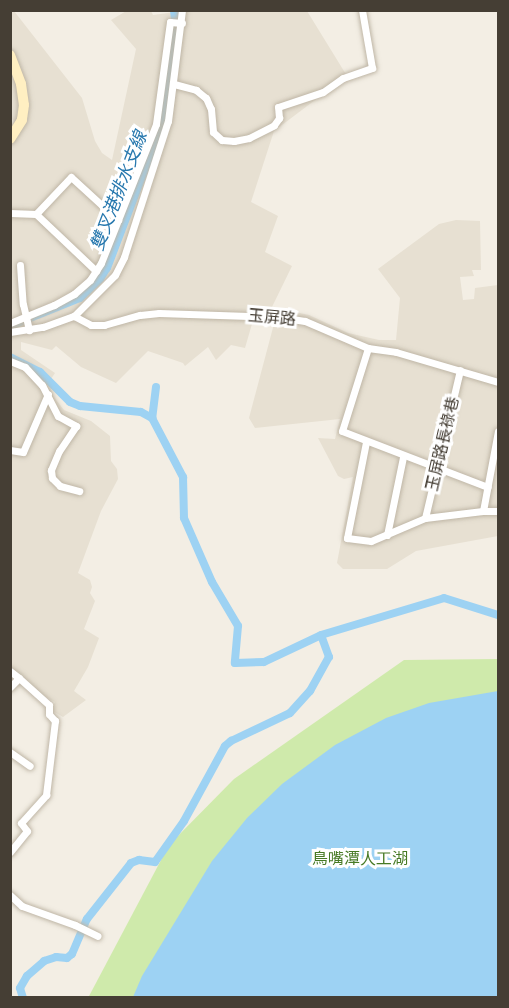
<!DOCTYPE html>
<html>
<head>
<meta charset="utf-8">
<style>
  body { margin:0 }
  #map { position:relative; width:509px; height:1008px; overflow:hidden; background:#f3eee4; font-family:"DM Sans","Noto Sans TC",sans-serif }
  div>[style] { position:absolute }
  .residential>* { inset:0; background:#e7e0d2 }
  .green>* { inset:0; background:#cfeaab }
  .water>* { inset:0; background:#9dd2f3 }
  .canal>* { height:8px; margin:-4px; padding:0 4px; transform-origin:4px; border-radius:4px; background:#9dd2f3 }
  .roads { filter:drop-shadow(0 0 2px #bfb6a6) drop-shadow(0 0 2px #bfb6a6) }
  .street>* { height:7px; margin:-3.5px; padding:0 3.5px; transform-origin:3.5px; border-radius:3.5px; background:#fff }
  .secondary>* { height:10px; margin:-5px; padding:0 5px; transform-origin:5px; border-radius:5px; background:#ffefc2 }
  span { translate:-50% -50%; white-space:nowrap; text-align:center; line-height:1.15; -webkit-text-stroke:6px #fff; paint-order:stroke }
  .street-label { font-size:16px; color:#453e34 }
  .park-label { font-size:16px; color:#477a25 }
  .water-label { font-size:18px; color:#2778ae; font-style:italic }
  .frame { position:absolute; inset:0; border:12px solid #453e34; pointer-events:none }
</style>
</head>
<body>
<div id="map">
  <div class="residential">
    <i style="clip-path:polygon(128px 10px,151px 11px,153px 15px,190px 10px,307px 11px,347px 76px,274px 131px,251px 202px,278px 216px,265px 252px,292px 266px,272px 307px,309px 315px,348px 333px,379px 340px,396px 340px,400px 298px,378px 269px,439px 224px,456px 220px,480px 221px,481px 270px,472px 270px,474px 276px,460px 277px,463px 300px,474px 299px,475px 288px,498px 285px,498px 536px,416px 551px,387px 569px,343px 569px,337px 563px,353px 477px,344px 479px,338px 476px,318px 438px,335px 439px,340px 419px,255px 428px,249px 418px,275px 320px,254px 317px,245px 348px,231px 345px,216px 360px,208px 347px,185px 366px,183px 363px,148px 351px,116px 383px,81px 367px,56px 346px,52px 350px,21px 342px,21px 350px,55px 373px,49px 382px,53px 396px,64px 410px,91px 421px,110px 436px,111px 461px,117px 469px,118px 479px,101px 511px,78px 573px,90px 580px,92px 587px,90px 593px,95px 601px,84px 629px,99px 638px,88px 667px,74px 691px,86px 700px,63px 717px,51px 710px,55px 702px,40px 694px,11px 671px,10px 129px,15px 122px,11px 118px,11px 11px,14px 11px,82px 98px,95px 141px,102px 153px,112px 160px,136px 49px,111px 20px)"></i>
  </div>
  <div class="green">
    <i style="clip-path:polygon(498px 659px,498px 997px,88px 998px,169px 845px,234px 779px,404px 660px)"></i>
  </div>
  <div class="water">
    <i style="clip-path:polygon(498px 691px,498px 997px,133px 997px,142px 976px,212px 861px,247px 818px,282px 784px,335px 745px,386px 718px,429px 703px)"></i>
  </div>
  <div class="canal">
    <i style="left:10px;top:326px;width:75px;rotate:-21.8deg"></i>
    <i style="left:80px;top:298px;width:28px;rotate:-44deg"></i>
    <i style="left:100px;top:279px;width:13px;rotate:-58deg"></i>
    <i style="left:107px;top:268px;width:148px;rotate:-69deg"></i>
    <i style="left:160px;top:130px;width:30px;rotate:-76deg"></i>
    <i style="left:167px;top:101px;width:75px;rotate:-83.1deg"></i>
    <i style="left:176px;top:27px;width:17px;rotate:-97deg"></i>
    <i style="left:10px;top:357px;width:34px;rotate:27deg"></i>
    <i style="left:40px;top:372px;width:42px;rotate:45deg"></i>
    <i style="left:70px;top:402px;width:11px;rotate:22deg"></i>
    <i style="left:80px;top:406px;width:61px;rotate:5.6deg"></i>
    <i style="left:141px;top:412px;width:13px;rotate:29deg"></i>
    <i style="left:156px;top:387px;width:31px;rotate:97deg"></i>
    <i style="left:152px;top:418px;width:67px;rotate:62.3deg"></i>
    <i style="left:183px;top:477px;width:41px;rotate:88.6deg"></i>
    <i style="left:184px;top:518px;width:70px;rotate:66.4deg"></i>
    <i style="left:212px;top:582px;width:51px;rotate:59.4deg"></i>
    <i style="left:238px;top:626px;width:37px;rotate:95deg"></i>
    <i style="left:235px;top:663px;width:29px;rotate:-2deg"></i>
    <i style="left:264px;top:662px;width:63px;rotate:-25.3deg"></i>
    <i style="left:321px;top:635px;width:128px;rotate:-16.7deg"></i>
    <i style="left:444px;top:598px;width:57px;rotate:17.5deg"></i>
    <i style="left:23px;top:998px;width:10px;rotate:-107deg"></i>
    <i style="left:20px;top:988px;width:14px;rotate:-60deg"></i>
    <i style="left:27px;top:976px;width:23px;rotate:-41deg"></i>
    <i style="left:44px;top:961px;width:13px;rotate:-18deg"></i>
    <i style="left:56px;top:957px;width:11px;rotate:5deg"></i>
    <i style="left:67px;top:958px;width:6px;rotate:-39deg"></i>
    <i style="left:72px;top:954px;width:38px;rotate:-67deg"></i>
    <i style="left:87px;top:919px;width:71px;rotate:-51.8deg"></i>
    <i style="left:131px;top:863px;width:9px;rotate:-21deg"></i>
    <i style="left:139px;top:860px;width:16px;rotate:7deg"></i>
    <i style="left:155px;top:862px;width:50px;rotate:-54.7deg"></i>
    <i style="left:184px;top:821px;width:85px;rotate:-61.3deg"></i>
    <i style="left:225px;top:746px;width:8px;rotate:-40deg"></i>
    <i style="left:231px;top:741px;width:65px;rotate:-25.4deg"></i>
    <i style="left:290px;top:713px;width:30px;rotate:-48deg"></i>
    <i style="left:310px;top:691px;width:39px;rotate:-61deg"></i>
    <i style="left:329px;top:657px;width:23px;rotate:-110deg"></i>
  </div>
  <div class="roads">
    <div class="street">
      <i style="left:174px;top:84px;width:23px;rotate:15deg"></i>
      <i style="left:196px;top:90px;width:13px;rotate:39deg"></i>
      <i style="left:206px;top:98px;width:12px;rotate:66deg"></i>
      <i style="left:211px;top:109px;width:23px;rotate:85deg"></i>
      <i style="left:213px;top:132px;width:12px;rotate:42deg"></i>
      <i style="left:222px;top:140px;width:12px;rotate:5deg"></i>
      <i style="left:234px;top:141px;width:15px;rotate:-11deg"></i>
      <i style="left:249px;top:138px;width:28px;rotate:-27deg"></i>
      <i style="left:274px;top:125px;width:9px;rotate:-54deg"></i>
      <i style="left:279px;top:118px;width:11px;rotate:-95deg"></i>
      <i style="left:278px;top:107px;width:47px;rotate:-18.4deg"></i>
      <i style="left:323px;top:92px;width:24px;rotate:-35deg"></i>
      <i style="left:343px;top:78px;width:31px;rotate:-19deg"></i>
      <i style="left:372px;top:68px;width:59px;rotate:-99.8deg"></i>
      <i style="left:10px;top:213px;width:26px;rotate:2deg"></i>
      <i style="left:36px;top:214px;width:51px;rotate:-46.6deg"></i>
      <i style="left:71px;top:177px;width:64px;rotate:42.5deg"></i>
      <i style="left:36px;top:214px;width:83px;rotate:43.5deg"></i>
      <i style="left:20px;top:265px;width:39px;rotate:86deg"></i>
      <i style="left:23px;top:304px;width:27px;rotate:77deg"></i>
      <i style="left:74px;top:316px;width:19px;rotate:28deg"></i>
      <i style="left:91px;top:325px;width:13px"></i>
      <i style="left:104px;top:325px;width:37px;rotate:-16deg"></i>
      <i style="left:140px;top:315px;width:19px;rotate:-6deg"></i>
      <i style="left:159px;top:313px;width:120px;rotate:1.9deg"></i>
      <i style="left:279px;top:317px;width:26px;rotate:9deg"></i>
      <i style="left:305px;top:321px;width:69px;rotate:23.2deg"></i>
      <i style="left:368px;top:348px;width:28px;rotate:8deg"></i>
      <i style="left:396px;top:352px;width:106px;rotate:16.4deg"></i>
      <i style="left:10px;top:323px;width:48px;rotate:-22.2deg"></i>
      <i style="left:54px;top:305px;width:23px;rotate:-29deg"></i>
      <i style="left:74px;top:294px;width:21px;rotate:-41deg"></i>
      <i style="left:90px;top:280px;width:20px;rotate:-57deg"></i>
      <i style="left:101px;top:263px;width:149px;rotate:-68.4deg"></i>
      <i style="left:156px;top:124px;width:103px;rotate:-82.2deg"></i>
      <i style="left:170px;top:22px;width:12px;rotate:5deg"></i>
      <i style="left:10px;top:332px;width:33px;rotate:-9deg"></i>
      <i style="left:43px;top:327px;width:33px;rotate:-20deg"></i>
      <i style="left:74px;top:316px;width:58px;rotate:-45deg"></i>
      <i style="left:115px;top:275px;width:20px;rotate:-63deg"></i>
      <i style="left:124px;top:257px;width:143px;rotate:-72.1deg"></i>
      <i style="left:168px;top:121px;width:112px;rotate:-82.8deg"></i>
      <i style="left:368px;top:348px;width:87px;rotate:107.4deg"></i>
      <i style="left:342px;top:431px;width:156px;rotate:21deg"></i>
      <i style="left:10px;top:361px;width:16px;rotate:22deg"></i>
      <i style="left:25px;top:367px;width:25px;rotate:47deg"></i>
      <i style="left:42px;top:385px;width:35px;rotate:63deg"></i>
      <i style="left:58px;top:416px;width:21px;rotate:29deg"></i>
      <i style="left:76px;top:426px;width:30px;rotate:124deg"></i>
      <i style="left:59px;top:451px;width:21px;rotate:113deg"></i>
      <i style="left:51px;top:470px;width:8px;rotate:83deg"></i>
      <i style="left:52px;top:478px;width:11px;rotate:45deg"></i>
      <i style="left:60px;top:486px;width:20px;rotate:15deg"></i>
      <i style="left:366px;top:442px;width:98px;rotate:101.2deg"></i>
      <i style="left:347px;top:538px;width:24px;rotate:7deg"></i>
      <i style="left:371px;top:541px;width:59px;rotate:-23.1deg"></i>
      <i style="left:425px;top:518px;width:58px;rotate:-6.9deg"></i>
      <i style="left:483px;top:511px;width:15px"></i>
      <i style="left:10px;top:450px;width:13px;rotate:9deg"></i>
      <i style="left:23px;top:452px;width:63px;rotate:-66.7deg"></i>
      <i style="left:483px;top:511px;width:81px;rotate:-79.4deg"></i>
      <i style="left:425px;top:518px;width:152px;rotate:-76.7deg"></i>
      <i style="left:387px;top:535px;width:80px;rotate:-78.4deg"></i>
      <i style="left:10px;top:671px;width:11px;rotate:38deg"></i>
      <i style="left:19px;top:678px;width:13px;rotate:135deg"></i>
      <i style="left:10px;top:752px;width:24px;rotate:35deg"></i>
      <i style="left:10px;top:852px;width:27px;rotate:-51deg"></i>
      <i style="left:27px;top:831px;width:10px;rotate:-127deg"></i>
      <i style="left:21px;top:823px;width:38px;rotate:-48deg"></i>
      <i style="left:46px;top:795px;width:75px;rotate:-83.1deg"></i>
      <i style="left:55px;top:721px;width:9px;rotate:-131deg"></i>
      <i style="left:49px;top:714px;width:9px;rotate:-90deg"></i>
      <i style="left:49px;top:705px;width:40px;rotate:-138deg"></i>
      <i style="left:10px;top:895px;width:16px;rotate:43deg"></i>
      <i style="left:22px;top:906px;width:56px;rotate:19.7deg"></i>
      <i style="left:75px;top:925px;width:25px;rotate:26deg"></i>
    </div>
    <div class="secondary">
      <i style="left:10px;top:55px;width:31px;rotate:69deg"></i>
      <i style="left:21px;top:84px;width:21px;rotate:82deg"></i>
      <i style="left:24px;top:105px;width:15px;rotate:98deg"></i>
      <i style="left:22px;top:120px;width:22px;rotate:122deg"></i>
    </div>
  </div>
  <div class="street-label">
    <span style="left:272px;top:318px;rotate:5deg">玉屏路</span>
    <span style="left:443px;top:444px;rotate:-77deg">玉屏路長祿巷</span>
  </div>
  <div class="park-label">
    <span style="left:360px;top:859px">鳥嘴潭人工湖</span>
  </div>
  <div class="water-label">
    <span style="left:119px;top:191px;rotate:-69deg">雙叉港排水支線</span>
  </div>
  <div class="frame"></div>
</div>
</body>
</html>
